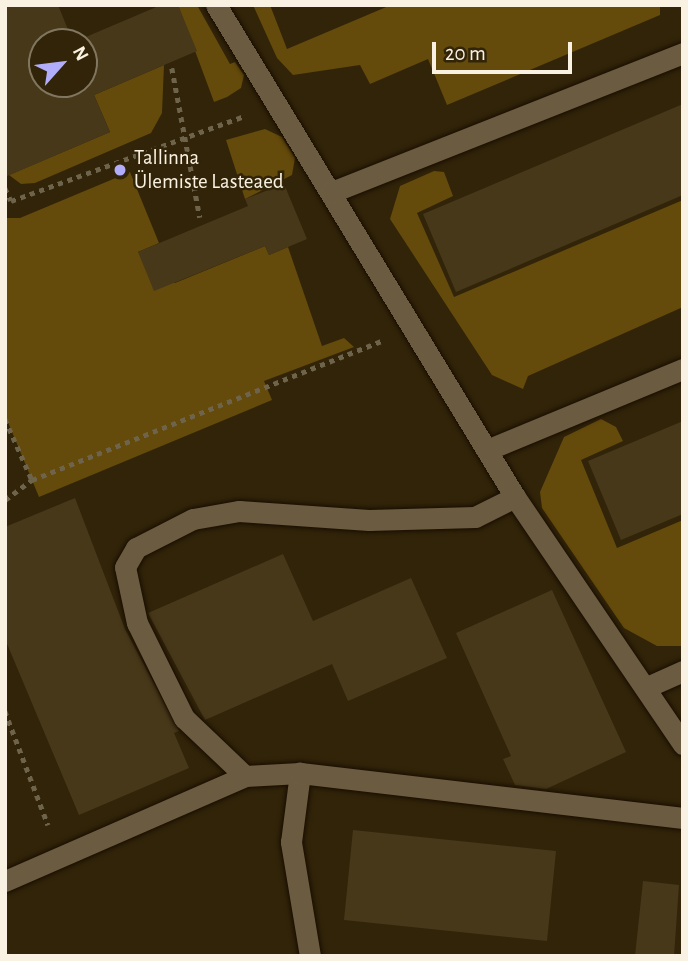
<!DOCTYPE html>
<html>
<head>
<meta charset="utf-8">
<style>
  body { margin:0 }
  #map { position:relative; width:688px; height:961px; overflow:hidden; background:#312409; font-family:"Alegreya Sans",sans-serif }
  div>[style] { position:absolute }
  .green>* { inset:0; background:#644a0b }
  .building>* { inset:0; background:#473819 }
  .path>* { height:4.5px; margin-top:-2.25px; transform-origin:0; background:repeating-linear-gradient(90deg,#6e634b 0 5px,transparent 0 10px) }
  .roads { filter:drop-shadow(0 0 2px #190d00) drop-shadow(0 0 2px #190d00) }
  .service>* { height:21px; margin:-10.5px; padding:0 10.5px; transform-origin:10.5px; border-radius:10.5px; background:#6b5c41 }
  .dots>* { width:19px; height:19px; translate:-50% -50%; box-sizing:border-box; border:4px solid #312409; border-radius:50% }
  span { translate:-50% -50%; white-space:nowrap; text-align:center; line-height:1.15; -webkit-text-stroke:5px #312409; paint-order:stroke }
  .poi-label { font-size:21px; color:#f9f1e1 }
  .left { translate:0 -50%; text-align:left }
  .frame { position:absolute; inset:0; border:7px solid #f9f1e1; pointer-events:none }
  .north { position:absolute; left:28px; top:28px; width:70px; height:70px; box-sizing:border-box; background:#312409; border:2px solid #81765f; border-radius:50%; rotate:62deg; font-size:19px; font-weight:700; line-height:28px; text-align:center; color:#f9f1e1 }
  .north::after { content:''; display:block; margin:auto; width:24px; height:32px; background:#b1adfa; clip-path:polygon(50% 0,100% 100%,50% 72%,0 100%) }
  .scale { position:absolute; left:432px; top:42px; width:140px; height:32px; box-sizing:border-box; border:4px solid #f9f1e1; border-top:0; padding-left:9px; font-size:21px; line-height:24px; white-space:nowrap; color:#f9f1e1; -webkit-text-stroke:5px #312409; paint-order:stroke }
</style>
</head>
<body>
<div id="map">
  <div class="green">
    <i style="clip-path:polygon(178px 5px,197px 5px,230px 64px,235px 62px,244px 75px,241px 88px,227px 97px,214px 102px)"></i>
    <i style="clip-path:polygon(253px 5px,270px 5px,287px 49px,391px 5px,660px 5px,660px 15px,447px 105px,428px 59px,370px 84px,360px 65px,293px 75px,277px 58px)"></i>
    <i style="clip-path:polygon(164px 65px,162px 113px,151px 133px,35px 183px,21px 184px,9px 175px,110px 132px,94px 95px)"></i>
    <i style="clip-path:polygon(265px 129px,282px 137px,295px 158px,292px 175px,245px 199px,226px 140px)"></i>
    <i style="clip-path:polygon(434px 171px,444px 172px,453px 196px,417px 213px,454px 297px,683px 200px,683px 307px,528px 376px,523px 389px,492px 375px,390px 219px,400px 186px)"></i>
    <i style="clip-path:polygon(130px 172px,159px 243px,138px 252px,175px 283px,265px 246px,269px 255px,288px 247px,322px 346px,344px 338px,354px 347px,264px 381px,272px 400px,39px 497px,5px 415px,5px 218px,20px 218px)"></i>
    <i style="clip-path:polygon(601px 419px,616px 427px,623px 441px,581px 460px,617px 548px,683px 520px,683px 646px,657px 646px,624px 628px,542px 508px,540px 492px,564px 437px)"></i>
  </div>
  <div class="building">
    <i style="clip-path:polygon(5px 5px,58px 5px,73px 42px,42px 42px,42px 84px,84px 84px,84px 42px,74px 42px,161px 5px,178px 5px,197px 51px,94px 95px,110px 132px,5px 177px)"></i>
    <i style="clip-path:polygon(683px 104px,683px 195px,456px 292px,423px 214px)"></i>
    <i style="clip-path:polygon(284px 184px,307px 239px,269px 255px,265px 246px,154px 291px,138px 252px,248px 206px,245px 199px)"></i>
    <i style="clip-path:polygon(683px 421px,683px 514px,621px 540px,588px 461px)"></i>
    <i style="clip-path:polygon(75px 498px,125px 629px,179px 731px,174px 733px,189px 768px,79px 815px,5px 639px,5px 527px)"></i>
    <i style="clip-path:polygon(283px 554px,313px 621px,411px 578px,447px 658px,348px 701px,332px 664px,205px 720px,148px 613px)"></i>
    <i style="clip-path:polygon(552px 590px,626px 752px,546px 789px,515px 785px,503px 759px,511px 756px,456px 633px)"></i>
    <i style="clip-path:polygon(353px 830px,556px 851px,547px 941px,344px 920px)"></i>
    <i style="clip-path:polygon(643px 881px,679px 885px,674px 956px,635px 956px)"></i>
  </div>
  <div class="path">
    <i style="left:172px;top:68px;width:152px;rotate:79.4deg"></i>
    <i style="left:5px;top:188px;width:14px;rotate:65deg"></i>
    <i style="left:11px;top:201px;width:248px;rotate:-20deg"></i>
    <i style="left:5px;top:419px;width:67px;rotate:66.1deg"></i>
    <i style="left:32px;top:480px;width:377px;rotate:-21.7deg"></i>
    <i style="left:5px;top:500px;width:34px;rotate:-37deg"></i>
    <i style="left:5px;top:711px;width:122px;rotate:69.3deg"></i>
  </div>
  <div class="roads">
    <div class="service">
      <i style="left:216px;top:5px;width:576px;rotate:58.71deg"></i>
      <i style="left:515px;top:497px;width:299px;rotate:55.8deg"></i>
      <i style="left:332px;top:192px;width:378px;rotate:-21.6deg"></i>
      <i style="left:487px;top:450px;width:212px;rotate:-22.5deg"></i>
      <i style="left:647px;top:687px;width:39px;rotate:-24deg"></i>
      <i style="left:245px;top:776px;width:84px;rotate:-136.4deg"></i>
      <i style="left:184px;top:718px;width:106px;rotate:-116.3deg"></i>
      <i style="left:137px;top:623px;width:57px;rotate:-102.1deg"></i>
      <i style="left:125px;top:567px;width:22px;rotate:-60deg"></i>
      <i style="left:136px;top:548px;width:64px;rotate:-27deg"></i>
      <i style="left:193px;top:519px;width:47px;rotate:-9.9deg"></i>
      <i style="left:239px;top:511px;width:130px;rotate:4deg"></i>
      <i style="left:369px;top:520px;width:106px;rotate:-1.6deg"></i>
      <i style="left:475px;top:517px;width:45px;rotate:-26.6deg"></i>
      <i style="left:5px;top:881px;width:262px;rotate:-23.6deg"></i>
      <i style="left:245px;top:776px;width:55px;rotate:-3.1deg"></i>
      <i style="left:310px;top:956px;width:116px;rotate:-99.5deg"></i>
      <i style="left:291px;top:842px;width:70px;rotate:-82.6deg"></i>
      <i style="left:300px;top:773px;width:386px;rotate:6.7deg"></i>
    </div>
  </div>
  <div class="dots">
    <i style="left:120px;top:170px;background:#b1adfa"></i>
  </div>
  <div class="poi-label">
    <span class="left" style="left:134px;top:170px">Tallinna<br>Ülemiste Lasteaed</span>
  </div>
  <div class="frame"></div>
  <div class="north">N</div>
  <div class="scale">20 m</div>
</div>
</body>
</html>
